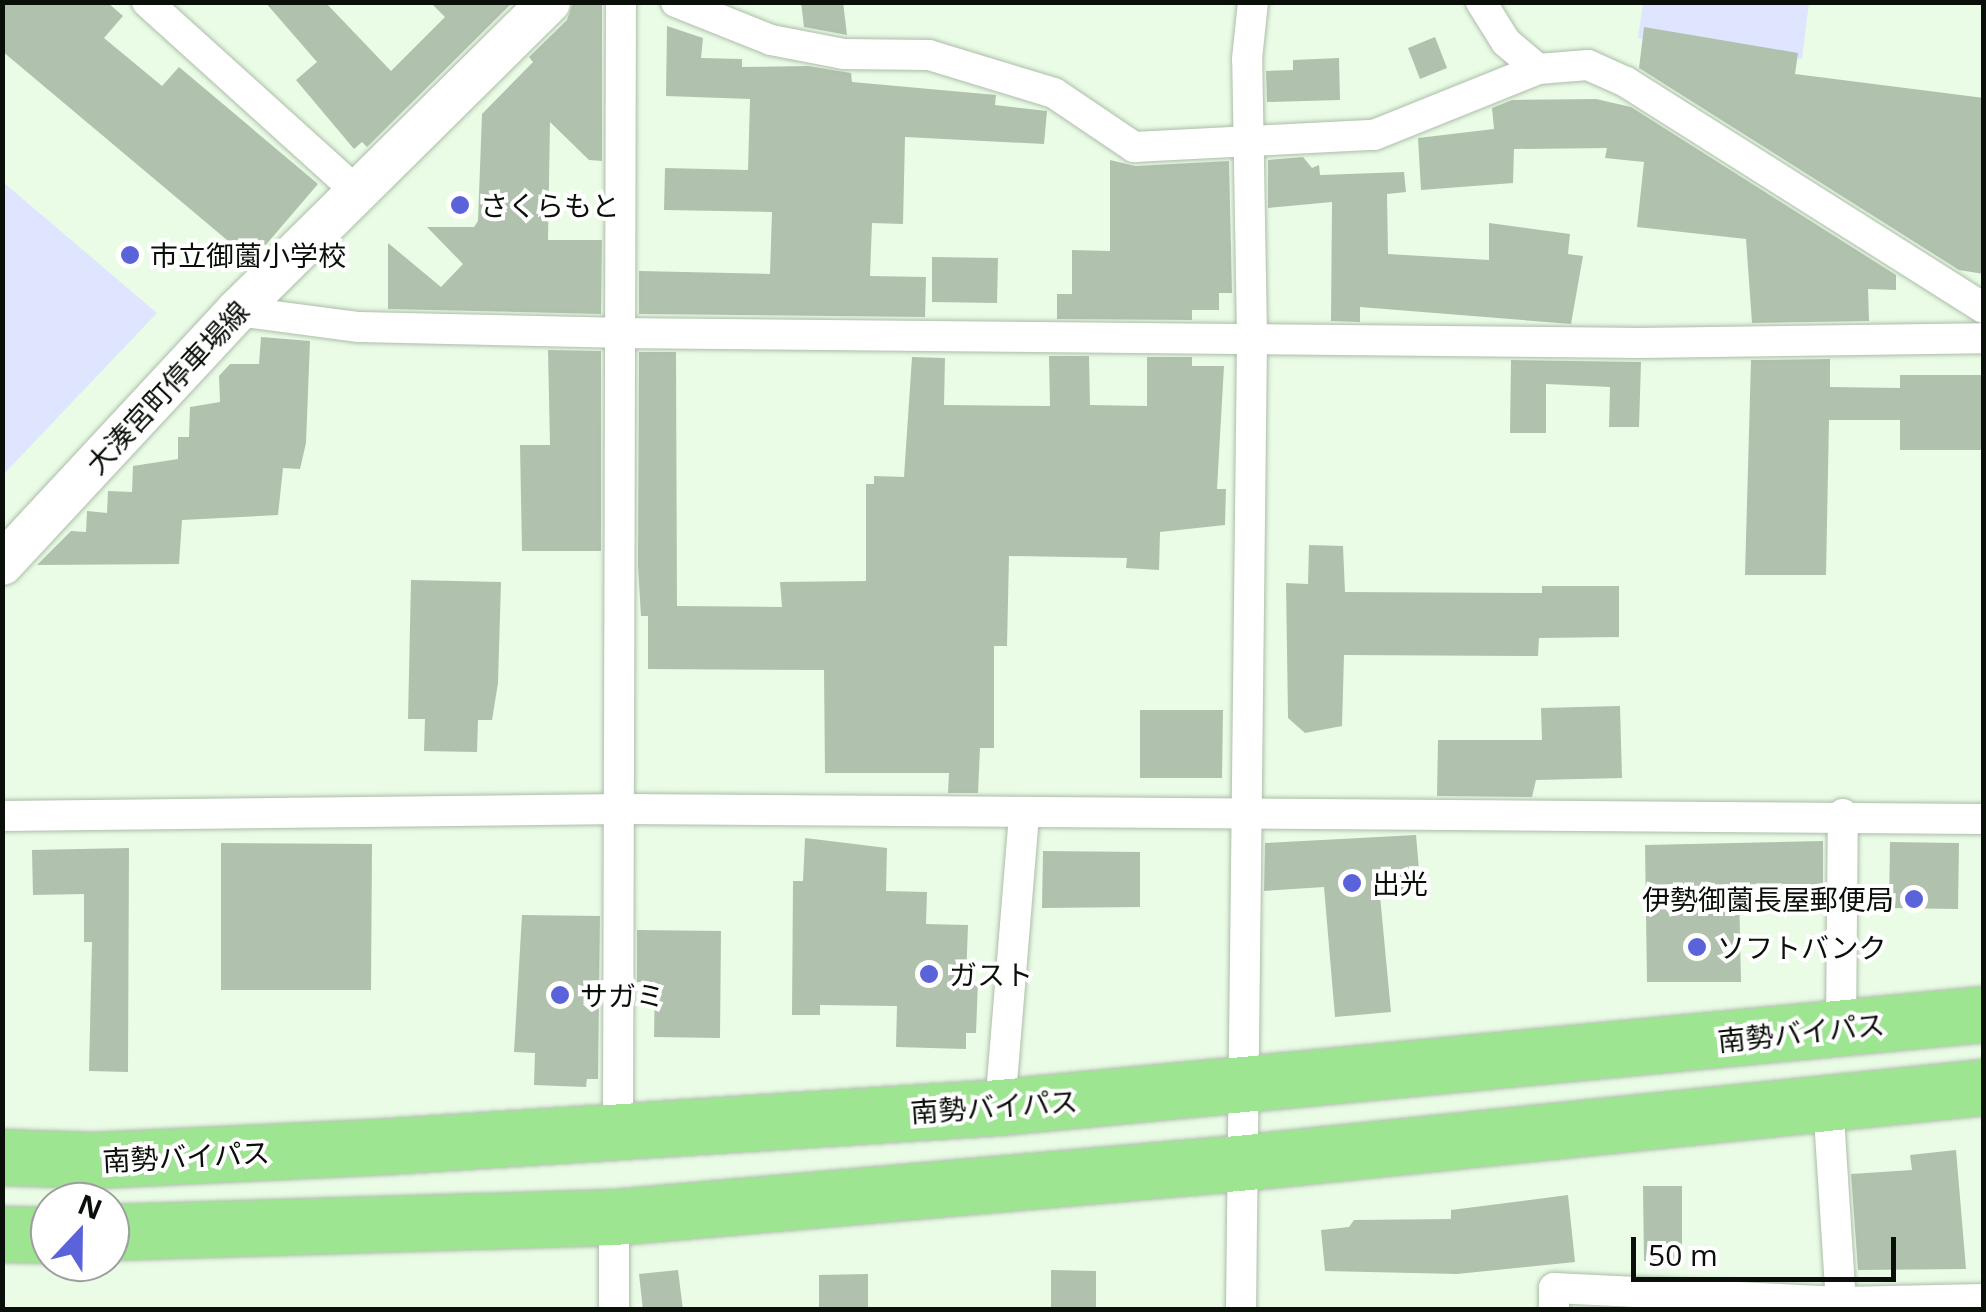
<!DOCTYPE html>
<html>
<head>
<meta charset="utf-8">
<style>
  body { margin:0 }
  #map { position:relative; width:1986px; height:1312px; overflow:hidden; background:#eafce6; font-family:"Open Sans","Noto Sans JP",sans-serif }
  div>[style] { position:absolute }
  .green>* { inset:0; background:#dfe5fe }
  .building>* { inset:0; background:#b0c1ad }
  .roads { filter:drop-shadow(0 0 2px #acbda9) drop-shadow(0 0 2px #acbda9) }
  .street>* { height:30px; margin:-15px; padding:0 15px; transform-origin:15px; border-radius:15px; background:#fff }
  .secondary>* { height:42px; margin:-21px; padding:0 21px; transform-origin:21px; border-radius:21px; background:#fff }
  .highway>* { height:55px; margin:-27.5px; padding:0 27.5px; transform-origin:27.5px; border-radius:27.5px; background:#9ee592 }
  .dots>* { width:28px; height:28px; translate:-50% -50%; box-sizing:border-box; border:5px solid #fff; border-radius:50% }
  span { translate:-50% -50%; white-space:nowrap; text-align:center; line-height:1.15; -webkit-text-stroke:8px #fff; paint-order:stroke }
  .poi-label { font-size:28px; color:#0a1009 }
  .left { translate:0 -50%; text-align:left }
  .right { translate:-100% -50%; text-align:right }
  .street-label { font-size:28px; color:#0a1009 }
  .frame { position:absolute; inset:0; border:5px solid #0a1009; pointer-events:none }
  .north { position:absolute; left:30px; top:1182px; width:100px; height:100px; box-sizing:border-box; background:#fff; border:2px solid #9d9f9d; border-radius:50%; rotate:22deg; font-size:28px; font-weight:700; line-height:40px; text-align:center; color:#0a1009 }
  .north::after { content:''; display:block; margin:auto; width:35px; height:45px; background:#5b63db; clip-path:polygon(50% 0,100% 100%,50% 72%,0 100%) }
  .scale { position:absolute; left:1631px; top:1237px; width:265px; height:45px; box-sizing:border-box; border:5px solid #0a1009; border-top:0; padding-left:12px; font-size:30px; line-height:35px; white-space:nowrap; color:#0a1009; -webkit-text-stroke:8px #fff; paint-order:stroke }
</style>
</head>
<body>
<div id="map">
  <div class="green">
    <i style="clip-path:polygon(1643px 3px,1809px 3px,1802px 59px,1638px 38px)"></i>
    <i style="clip-path:polygon(3px 182px,157px 313px,3px 475px)"></i>
  </div>
  <div class="building">
    <i style="clip-path:polygon(2px 2px,107px 2px,123px 16px,104px 38px,162px 86px,179px 67px,318px 184px,252px 261px,2px 51px)"></i>
    <i style="clip-path:polygon(265px 2px,325px 2px,391px 71px,445px 17px,430px 2px,513px 2px,367px 147px,362px 142px,354px 149px,296px 80px,317px 62px)"></i>
    <i style="clip-path:polygon(573px 2px,602px 2px,602px 161px,589px 160px,550px 122px,548px 240px,602px 240px,601px 314px,388px 309px,388px 243px,441px 287px,463px 264px,427px 227px,474px 227px,478px 221px,482px 114px,533px 62px,529px 57px,567px 20px)"></i>
    <i style="clip-path:polygon(801px 2px,843px 2px,847px 35px,804px 27px)"></i>
    <i style="clip-path:polygon(667px 26px,703px 38px,701px 58px,742px 59px,742px 67px,808px 66px,851px 73px,852px 82px,996px 95px,995px 105px,1047px 111px,1044px 144px,905px 137px,903px 224px,872px 223px,870px 276px,926px 277px,925px 317px,639px 314px,639px 271px,770px 274px,772px 212px,664px 210px,665px 168px,748px 170px,750px 99px,666px 96px)"></i>
    <i style="clip-path:polygon(1644px 27px,1798px 53px,1795px 74px,1984px 98px,1984px 274px,1959px 270px,1639px 68px)"></i>
    <i style="clip-path:polygon(1435px 37px,1447px 68px,1420px 79px,1408px 48px)"></i>
    <i style="clip-path:polygon(1339px 58px,1340px 100px,1267px 102px,1266px 71px,1293px 70px,1293px 60px)"></i>
    <i style="clip-path:polygon(1596px 99px,1631px 107px,1896px 275px,1896px 290px,1868px 289px,1869px 321px,1752px 323px,1746px 239px,1637px 227px,1644px 162px,1605px 158px,1607px 148px,1514px 149px,1513px 183px,1421px 190px,1418px 138px,1494px 129px,1492px 108px,1512px 100px)"></i>
    <i style="clip-path:polygon(1303px 157px,1312px 168px,1319px 165px,1320px 175px,1404px 172px,1406px 192px,1387px 194px,1388px 254px,1489px 260px,1489px 223px,1570px 234px,1568px 254px,1583px 256px,1571px 324px,1360px 307px,1360px 322px,1331px 321px,1332px 202px,1268px 208px,1268px 160px)"></i>
    <i style="clip-path:polygon(1110px 160px,1135px 166px,1229px 161px,1232px 293px,1219px 293px,1219px 310px,1192px 310px,1192px 320px,1057px 319px,1057px 294px,1072px 294px,1072px 250px,1110px 251px)"></i>
    <i style="clip-path:polygon(932px 257px,998px 258px,997px 303px,932px 302px)"></i>
    <i style="clip-path:polygon(261px 337px,310px 341px,306px 443px,300px 469px,283px 468px,278px 515px,182px 520px,179px 564px,37px 565px,71px 531px,86px 532px,87px 511px,107px 513px,108px 491px,132px 492px,133px 466px,178px 459px,178px 437px,189px 437px,190px 407px,220px 402px,219px 376px,230px 364px,259px 364px)"></i>
    <i style="clip-path:polygon(548px 350px,601px 351px,601px 551px,522px 551px,520px 445px,550px 445px)"></i>
    <i style="clip-path:polygon(639px 352px,676px 352px,677px 606px,782px 607px,780px 582px,866px 581px,866px 484px,874px 484px,874px 476px,904px 477px,912px 357px,945px 358px,944px 405px,1050px 406px,1049px 356px,1089px 356px,1090px 405px,1147px 406px,1147px 357px,1192px 357px,1192px 366px,1224px 366px,1217px 489px,1226px 489px,1225px 525px,1160px 532px,1159px 570px,1126px 568px,1127px 558px,1009px 556px,1007px 646px,994px 646px,994px 748px,980px 748px,978px 793px,948px 793px,949px 773px,825px 773px,824px 670px,648px 669px,648px 616px,641px 616px,638px 566px)"></i>
    <i style="clip-path:polygon(1830px 359px,1830px 387px,1900px 388px,1900px 375px,1984px 375px,1984px 450px,1900px 450px,1900px 420px,1829px 420px,1826px 575px,1745px 575px,1751px 360px)"></i>
    <i style="clip-path:polygon(1511px 360px,1641px 362px,1639px 427px,1609px 427px,1610px 387px,1546px 384px,1546px 433px,1510px 433px)"></i>
    <i style="clip-path:polygon(1309px 545px,1343px 546px,1345px 592px,1542px 593px,1542px 586px,1619px 586px,1619px 637px,1539px 638px,1538px 656px,1344px 655px,1342px 726px,1305px 733px,1288px 718px,1286px 583px,1308px 584px)"></i>
    <i style="clip-path:polygon(411px 580px,501px 582px,498px 683px,492px 720px,478px 720px,477px 752px,424px 751px,425px 719px,408px 719px)"></i>
    <i style="clip-path:polygon(1620px 706px,1622px 778px,1536px 780px,1532px 797px,1437px 796px,1438px 740px,1542px 740px,1541px 708px)"></i>
    <i style="clip-path:polygon(1140px 710px,1223px 710px,1222px 778px,1140px 778px)"></i>
    <i style="clip-path:polygon(1416px 835px,1421px 893px,1380px 896px,1391px 1012px,1335px 1017px,1324px 887px,1264px 891px,1265px 843px)"></i>
    <i style="clip-path:polygon(805px 838px,887px 848px,886px 891px,927px 892px,926px 924px,968px 925px,966px 980px,978px 981px,976px 1033px,966px 1033px,966px 1049px,896px 1047px,897px 1006px,820px 1005px,820px 1015px,792px 1015px,793px 881px,803px 881px)"></i>
    <i style="clip-path:polygon(1823px 841px,1823px 886px,1739px 887px,1741px 982px,1647px 982px,1645px 845px)"></i>
    <i style="clip-path:polygon(1890px 842px,1959px 843px,1958px 909px,1889px 908px)"></i>
    <i style="clip-path:polygon(221px 843px,372px 844px,371px 990px,221px 990px)"></i>
    <i style="clip-path:polygon(129px 848px,128px 1072px,89px 1071px,92px 942px,84px 942px,84px 894px,33px 895px,32px 850px)"></i>
    <i style="clip-path:polygon(1043px 851px,1140px 852px,1140px 907px,1042px 908px)"></i>
    <i style="clip-path:polygon(522px 915px,600px 916px,598px 1079px,587px 1079px,586px 1087px,534px 1085px,535px 1053px,514px 1052px)"></i>
    <i style="clip-path:polygon(637px 930px,721px 931px,720px 1038px,654px 1037px,655px 982px,637px 982px)"></i>
    <i style="clip-path:polygon(1956px 1150px,1966px 1269px,1858px 1270px,1851px 1174px,1912px 1170px,1910px 1155px)"></i>
    <i style="clip-path:polygon(1643px 1186px,1682px 1186px,1682px 1261px,1644px 1261px)"></i>
    <i style="clip-path:polygon(1568px 1195px,1575px 1262px,1457px 1274px,1325px 1271px,1321px 1230px,1349px 1227px,1354px 1220px,1451px 1219px,1451px 1210px)"></i>
    <i style="clip-path:polygon(678px 1270px,683px 1310px,643px 1310px,639px 1274px)"></i>
    <i style="clip-path:polygon(1051px 1270px,1096px 1271px,1096px 1310px,1051px 1310px)"></i>
    <i style="clip-path:polygon(868px 1274px,868px 1310px,819px 1310px,819px 1275px)"></i>
  </div>
  <div class="roads">
    <div class="street">
      <i style="left:147px;top:2px;width:282px;rotate:42.1deg"></i>
      <i style="left:676px;top:2px;width:102px;rotate:21.8deg"></i>
      <i style="left:771px;top:40px;width:74px;rotate:10.9deg"></i>
      <i style="left:844px;top:54px;width:85px;rotate:0.7deg"></i>
      <i style="left:929px;top:55px;width:131px;rotate:16.9deg"></i>
      <i style="left:1054px;top:93px;width:97px;rotate:34deg"></i>
      <i style="left:1134px;top:147px;width:240px;rotate:-2.9deg"></i>
      <i style="left:1374px;top:135px;width:177px;rotate:-21.9deg"></i>
      <i style="left:1481px;top:2px;width:47px;rotate:58deg"></i>
      <i style="left:1506px;top:42px;width:42px;rotate:40.2deg"></i>
      <i style="left:1538px;top:69px;width:50px;rotate:-4.6deg"></i>
      <i style="left:1588px;top:65px;width:42px;rotate:24.1deg"></i>
      <i style="left:1626px;top:82px;width:423px;rotate:32.3deg"></i>
      <i style="left:237px;top:311px;width:123px;rotate:7.5deg"></i>
      <i style="left:359px;top:327px;width:257px;rotate:1.3deg"></i>
      <i style="left:616px;top:333px;width:1023px;rotate:0.56deg"></i>
      <i style="left:1639px;top:343px;width:345px;rotate:-0.8deg"></i>
      <i style="left:2px;top:816px;width:622px;rotate:-0.64deg"></i>
      <i style="left:624px;top:809px;width:1360px;rotate:0.42deg"></i>
      <i style="left:1841px;top:1027px;width:213px;rotate:-89.5deg"></i>
      <i style="left:1828px;top:1102px;width:200px;rotate:86.3deg"></i>
      <i style="left:1000px;top:1107px;width:294px;rotate:-85.3deg"></i>
      <i style="left:618px;top:1129px;width:1127px;rotate:-89.85deg"></i>
      <i style="left:614px;top:1217px;width:93px;rotate:90deg"></i>
      <i style="left:1241px;top:1310px;width:975px;rotate:-89.35deg"></i>
      <i style="left:1252px;top:335px;width:276px;rotate:-91deg"></i>
      <i style="left:1247px;top:59px;width:57px;rotate:-84deg"></i>
      <i style="left:1554px;top:1310px;width:22px;rotate:-90deg"></i>
      <i style="left:1554px;top:1288px;width:287px;rotate:2.8deg"></i>
      <i style="left:1841px;top:1302px;width:143px;rotate:-1.2deg"></i>
    </div>
    <div class="secondary">
      <i style="left:2px;top:564px;width:345px;rotate:-47.1deg"></i>
      <i style="left:237px;top:311px;width:439px;rotate:-44.7deg"></i>
    </div>
    <div class="highway">
      <i style="left:2px;top:1157px;width:92px;rotate:1.9deg"></i>
      <i style="left:94px;top:1160px;width:295px;rotate:-2.7deg"></i>
      <i style="left:389px;top:1146px;width:612px;rotate:-3.65deg"></i>
      <i style="left:1000px;top:1107px;width:988px;rotate:-5.4deg"></i>
      <i style="left:110px;top:1232px;width:504px;rotate:-1.7deg"></i>
      <i style="left:614px;top:1217px;width:626px;rotate:-4.95deg"></i>
      <i style="left:1238px;top:1163px;width:750px;rotate:-5.82deg"></i>
      <i style="left:2px;top:1234px;width:48px;rotate:1.2deg"></i>
    </div>
  </div>
  <div class="dots">
    <i style="left:460px;top:205px;background:#5b63db"></i>
    <i style="left:130px;top:255px;background:#5b63db"></i>
    <i style="left:1352px;top:883px;background:#5b63db"></i>
    <i style="left:1914px;top:899px;background:#5b63db"></i>
    <i style="left:1697px;top:947px;background:#5b63db"></i>
    <i style="left:929px;top:974px;background:#5b63db"></i>
    <i style="left:560px;top:995px;background:#5b63db"></i>
  </div>
  <div class="poi-label">
    <span class="left" style="left:480px;top:205px">さくらもと</span>
    <span class="left" style="left:150px;top:255px">市立御薗小学校</span>
    <span class="left" style="left:1372px;top:883px">出光</span>
    <span class="right" style="left:1894px;top:899px">伊勢御薗長屋郵便局</span>
    <span class="left" style="left:1717px;top:947px">ソフトバンク</span>
    <span class="left" style="left:949px;top:974px">ガスト</span>
    <span class="left" style="left:580px;top:995px">サガミ</span>
  </div>
  <div class="street-label">
    <span style="left:167px;top:387px;rotate:-47deg">大湊宮町停車場線</span>
    <span style="left:1801px;top:1032px;rotate:-6deg">南勢バイパス</span>
    <span style="left:994px;top:1106px;rotate:-4deg">南勢バイパス</span>
    <span style="left:186px;top:1156px;rotate:-3deg">南勢バイパス</span>
  </div>
  <div class="frame"></div>
  <div class="north">N</div>
  <div class="scale">50 m</div>
</div>
</body>
</html>
